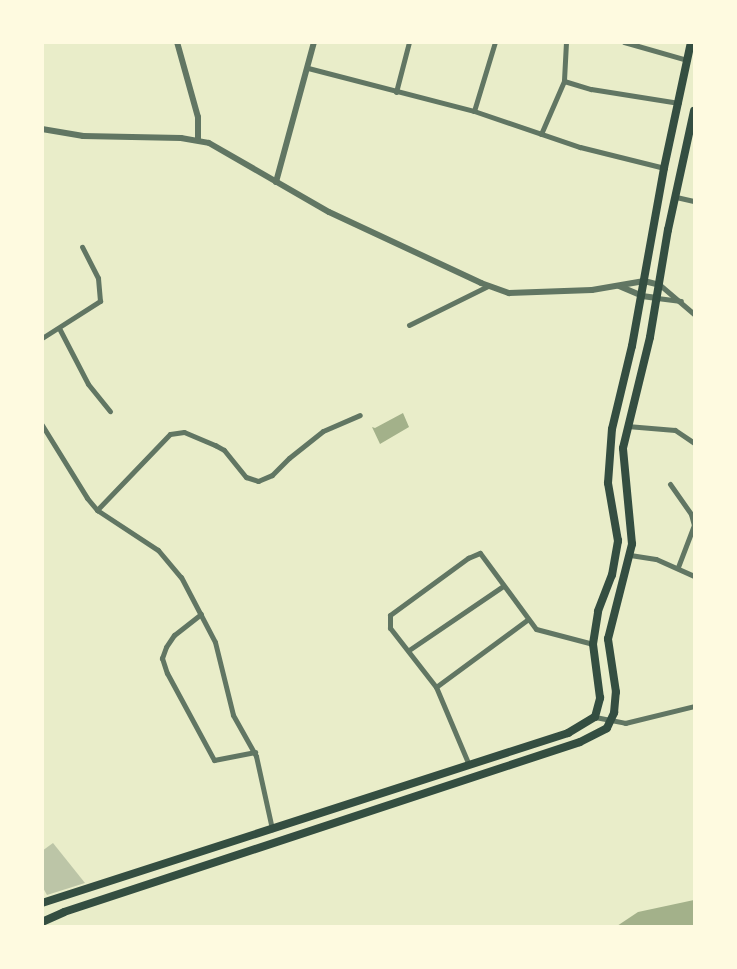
<!DOCTYPE html>
<html>
<head>
<meta charset="utf-8">
<style>
  body { margin:0 }
  #map { position:relative; width:737px; height:969px; overflow:hidden; background:#e9edc9; font-family:"DM Sans",sans-serif }
  div>[style] { position:absolute }
  .water>* { inset:0; background:#a3b18a }
  .building>* { inset:0; background:#bcc5a7 }
  .minor>* { height:5px; margin:-2.5px; padding:0 2.5px; transform-origin:2.5px; border-radius:2.5px; background:#617663 }
  .tertiary>* { height:6px; margin:-3px; padding:0 3px; transform-origin:3px; border-radius:3px; background:#617663 }
  .secondary>* { height:8px; margin:-4px; padding:0 4px; transform-origin:4px; border-radius:4px; background:#344e41 }
  span { translate:-50% -50%; white-space:nowrap; text-align:center; line-height:1.15; -webkit-text-stroke:4px #fefae0; paint-order:stroke }
  .frame { position:absolute; inset:0; border:44px solid #fefae0; pointer-events:none }
</style>
</head>
<body>
<div id="map">
  <div class="water">
    <i style="clip-path:polygon(403px 413px,409px 427px,380px 444px,372px 427px,375px 428px)"></i>
    <i style="clip-path:polygon(694px 900px,694px 926px,617px 926px,638px 912px)"></i>
  </div>
  <div class="building">
    <i style="clip-path:polygon(53px 843px,85px 883px,47px 895px,42px 886px,42px 851px)"></i>
  </div>
  <div class="minor">
    <i style="left:566px;top:42px;width:39px;rotate:93deg"></i>
    <i style="left:564px;top:81px;width:28px;rotate:17deg"></i>
    <i style="left:591px;top:89px;width:89px;rotate:9deg"></i>
    <i style="left:624px;top:42px;width:66px;rotate:15.9deg"></i>
    <i style="left:308px;top:68px;width:171px;rotate:14.5deg"></i>
    <i style="left:474px;top:111px;width:112px;rotate:18.8deg"></i>
    <i style="left:580px;top:147px;width:87px;rotate:14deg"></i>
    <i style="left:396px;top:92px;width:52px;rotate:-75.4deg"></i>
    <i style="left:474px;top:111px;width:72px;rotate:-73.1deg"></i>
    <i style="left:541px;top:134px;width:58px;rotate:-66.5deg"></i>
    <i style="left:676px;top:197px;width:18px;rotate:13deg"></i>
    <i style="left:660px;top:285px;width:45px;rotate:40.5deg"></i>
    <i style="left:657px;top:298px;width:24px;rotate:7deg"></i>
    <i style="left:409px;top:325px;width:88px;rotate:-26.3deg"></i>
    <i style="left:59px;top:328px;width:63px;rotate:62.6deg"></i>
    <i style="left:88px;top:384px;width:35px;rotate:51deg"></i>
    <i style="left:42px;top:338px;width:69px;rotate:-32.5deg"></i>
    <i style="left:100px;top:301px;width:23px;rotate:-95deg"></i>
    <i style="left:98px;top:278px;width:35px;rotate:-117deg"></i>
    <i style="left:42px;top:425px;width:86px;rotate:58.3deg"></i>
    <i style="left:87px;top:498px;width:16px;rotate:50deg"></i>
    <i style="left:97px;top:510px;width:73px;rotate:33.3deg"></i>
    <i style="left:158px;top:550px;width:35px;rotate:50deg"></i>
    <i style="left:181px;top:577px;width:73px;rotate:62.4deg"></i>
    <i style="left:215px;top:642px;width:75px;rotate:76.1deg"></i>
    <i style="left:233px;top:715px;width:47px;rotate:60.7deg"></i>
    <i style="left:256px;top:756px;width:75px;rotate:77.6deg"></i>
    <i style="left:627px;top:426px;width:48px;rotate:4.8deg"></i>
    <i style="left:675px;top:430px;width:23px;rotate:34deg"></i>
    <i style="left:670px;top:484px;width:37px;rotate:55deg"></i>
    <i style="left:691px;top:514px;width:11px;rotate:75deg"></i>
    <i style="left:694px;top:525px;width:45px;rotate:110.9deg"></i>
    <i style="left:97px;top:510px;width:105px;rotate:-46.2deg"></i>
    <i style="left:170px;top:434px;width:14px;rotate:-8deg"></i>
    <i style="left:184px;top:432px;width:34px;rotate:23deg"></i>
    <i style="left:215px;top:445px;width:10px;rotate:29deg"></i>
    <i style="left:224px;top:450px;width:35px;rotate:51deg"></i>
    <i style="left:246px;top:477px;width:13px;rotate:18deg"></i>
    <i style="left:258px;top:481px;width:15px;rotate:-23deg"></i>
    <i style="left:272px;top:475px;width:24px;rotate:-45deg"></i>
    <i style="left:289px;top:458px;width:43px;rotate:-38.5deg"></i>
    <i style="left:323px;top:431px;width:40px;rotate:-23.4deg"></i>
    <i style="left:630px;top:555px;width:26px;rotate:9deg"></i>
    <i style="left:656px;top:559px;width:42px;rotate:24.1deg"></i>
    <i style="left:201px;top:614px;width:34px;rotate:142deg"></i>
    <i style="left:174px;top:635px;width:14px;rotate:124deg"></i>
    <i style="left:166px;top:647px;width:12px;rotate:110deg"></i>
    <i style="left:162px;top:658px;width:16px;rotate:72deg"></i>
    <i style="left:167px;top:673px;width:99px;rotate:61.6deg"></i>
    <i style="left:214px;top:760px;width:42px;rotate:-11deg"></i>
    <i style="left:409px;top:650px;width:114px;rotate:-34.2deg"></i>
    <i style="left:436px;top:687px;width:113px;rotate:-36.4deg"></i>
    <i style="left:595px;top:717px;width:31px;rotate:11deg"></i>
    <i style="left:625px;top:723px;width:71px;rotate:-13.8deg"></i>
    <i style="left:469px;top:765px;width:85px;rotate:-112.9deg"></i>
    <i style="left:436px;top:687px;width:75px;rotate:-127.9deg"></i>
    <i style="left:390px;top:628px;width:13px;rotate:-90deg"></i>
    <i style="left:390px;top:615px;width:97px;rotate:-36.2deg"></i>
    <i style="left:468px;top:558px;width:13px;rotate:-23deg"></i>
    <i style="left:480px;top:553px;width:94px;rotate:53.6deg"></i>
    <i style="left:536px;top:629px;width:59px;rotate:14.7deg"></i>
  </div>
  <div class="tertiary">
    <i style="left:177px;top:42px;width:78px;rotate:74.4deg"></i>
    <i style="left:198px;top:117px;width:23px;rotate:90deg"></i>
    <i style="left:42px;top:129px;width:42px;rotate:9.7deg"></i>
    <i style="left:83px;top:136px;width:98px;rotate:1.2deg"></i>
    <i style="left:181px;top:138px;width:28px;rotate:10deg"></i>
    <i style="left:209px;top:143px;width:138px;rotate:29.9deg"></i>
    <i style="left:329px;top:212px;width:168px;rotate:25deg"></i>
    <i style="left:481px;top:283px;width:30px;rotate:20deg"></i>
    <i style="left:509px;top:293px;width:83px;rotate:-2.1deg"></i>
    <i style="left:592px;top:290px;width:53px;rotate:-9.8deg"></i>
    <i style="left:644px;top:281px;width:16px;rotate:14deg"></i>
    <i style="left:276px;top:182px;width:145px;rotate:-74.8deg"></i>
    <i style="left:619px;top:286px;width:25px;rotate:23deg"></i>
    <i style="left:642px;top:296px;width:15px;rotate:8deg"></i>
  </div>
  <div class="secondary">
    <i style="left:42px;top:903px;width:553px;rotate:-17.91deg"></i>
    <i style="left:568px;top:733px;width:31px;rotate:-31deg"></i>
    <i style="left:595px;top:717px;width:20px;rotate:-75deg"></i>
    <i style="left:600px;top:698px;width:54px;rotate:-97.4deg"></i>
    <i style="left:593px;top:644px;width:33px;rotate:-81deg"></i>
    <i style="left:598px;top:611px;width:39px;rotate:-69deg"></i>
    <i style="left:612px;top:575px;width:35px;rotate:-80deg"></i>
    <i style="left:618px;top:541px;width:59px;rotate:-99.8deg"></i>
    <i style="left:608px;top:483px;width:54px;rotate:-85.8deg"></i>
    <i style="left:612px;top:429px;width:85px;rotate:-76.5deg"></i>
    <i style="left:632px;top:346px;width:181px;rotate:-79.8deg"></i>
    <i style="left:664px;top:168px;width:129px;rotate:-77.9deg"></i>
    <i style="left:42px;top:922px;width:24px;rotate:-24deg"></i>
    <i style="left:64px;top:912px;width:543px;rotate:-18.23deg"></i>
    <i style="left:580px;top:742px;width:30px;rotate:-27deg"></i>
    <i style="left:607px;top:728px;width:17px;rotate:-65deg"></i>
    <i style="left:614px;top:713px;width:21px;rotate:-85deg"></i>
    <i style="left:616px;top:692px;width:54px;rotate:-98.6deg"></i>
    <i style="left:608px;top:639px;width:98px;rotate:-75.8deg"></i>
    <i style="left:632px;top:544px;width:96px;rotate:-95.4deg"></i>
    <i style="left:623px;top:448px;width:114px;rotate:-76.3deg"></i>
    <i style="left:650px;top:337px;width:109px;rotate:-80.5deg"></i>
    <i style="left:668px;top:230px;width:122px;rotate:-77.7deg"></i>
  </div>
  <div class="frame"></div>
</div>
</body>
</html>
